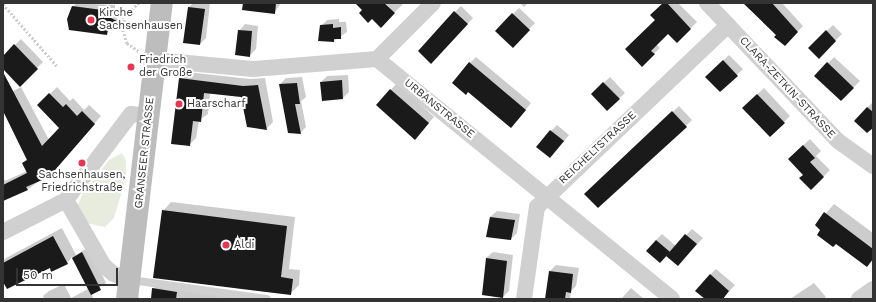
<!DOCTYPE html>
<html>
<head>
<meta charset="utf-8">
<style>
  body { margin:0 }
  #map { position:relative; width:876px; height:302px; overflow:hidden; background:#fff; font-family:"Work Sans",sans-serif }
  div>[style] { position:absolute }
  .green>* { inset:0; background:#e7ecde }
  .shadow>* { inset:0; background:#0003 }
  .building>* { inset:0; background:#1a1a1a }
  .path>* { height:2.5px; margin-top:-1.25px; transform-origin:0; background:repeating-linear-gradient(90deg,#cdcdcd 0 2px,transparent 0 4px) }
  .lane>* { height:8px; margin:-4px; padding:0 4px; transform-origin:4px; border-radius:4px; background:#d0d0d0 }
  .street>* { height:16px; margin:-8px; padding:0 8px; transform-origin:8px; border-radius:8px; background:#d0d0d0 }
  .secondary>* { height:22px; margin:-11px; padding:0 11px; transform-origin:11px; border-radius:11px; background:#bdbdbd }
  .dots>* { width:11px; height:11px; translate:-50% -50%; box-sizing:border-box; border:2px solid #fff; border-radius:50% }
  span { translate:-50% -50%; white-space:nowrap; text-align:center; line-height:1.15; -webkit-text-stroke:4px #fff; paint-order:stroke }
  .poi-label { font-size:11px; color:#333 }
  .left { translate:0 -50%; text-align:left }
  .street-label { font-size:11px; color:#333 }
  .frame { position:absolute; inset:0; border:4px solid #333; pointer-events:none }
  .scale { position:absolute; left:16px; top:268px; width:102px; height:18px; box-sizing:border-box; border:2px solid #333; border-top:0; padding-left:5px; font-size:12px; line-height:14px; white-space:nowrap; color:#333; -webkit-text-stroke:3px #fff; paint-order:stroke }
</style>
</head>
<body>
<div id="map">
  <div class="green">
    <i style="clip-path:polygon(122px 153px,126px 161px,126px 177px,114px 218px,105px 227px,86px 223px,77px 207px,83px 193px,109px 160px)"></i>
  </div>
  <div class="shadow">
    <i style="clip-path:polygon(76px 3px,115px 5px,115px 11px,126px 17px,113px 26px,106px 34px,73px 7px)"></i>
    <i style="clip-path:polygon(193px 3px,210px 3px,206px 38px,200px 44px,189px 7px)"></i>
    <i style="clip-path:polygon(261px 3px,281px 3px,274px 13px)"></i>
    <i style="clip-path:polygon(365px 3px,404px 3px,381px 26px,364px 10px)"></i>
    <i style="clip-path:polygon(520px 3px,528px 3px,524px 7px)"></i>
    <i style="clip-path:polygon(665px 3px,678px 3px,697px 22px,677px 42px,668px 33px,656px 44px,660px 48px,642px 65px,656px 20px)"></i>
    <i style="clip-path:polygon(747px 3px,782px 3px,803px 26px,785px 45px)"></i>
    <i style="clip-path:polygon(461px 6px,473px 18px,437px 57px,455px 12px)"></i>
    <i style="clip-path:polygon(519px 8px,535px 23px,513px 46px,496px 31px)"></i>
    <i style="clip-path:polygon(339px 19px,339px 22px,346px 22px,347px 32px,334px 41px,321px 26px,327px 20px)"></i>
    <i style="clip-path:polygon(245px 24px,258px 26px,256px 49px,250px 55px,239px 31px)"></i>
    <i style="clip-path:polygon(833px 25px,842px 34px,819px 57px,809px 48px)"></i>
    <i style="clip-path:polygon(21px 39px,43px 62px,20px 85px,3px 61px,3px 57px)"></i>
    <i style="clip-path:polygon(729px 55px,743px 69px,720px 91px,706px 77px)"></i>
    <i style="clip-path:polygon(476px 57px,531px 103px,517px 121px,470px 63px)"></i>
    <i style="clip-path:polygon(834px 57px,860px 81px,841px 100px,816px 76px)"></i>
    <i style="clip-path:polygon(187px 72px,250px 79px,265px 78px,273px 122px,266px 129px,241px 96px,210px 93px,208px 114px,199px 120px,196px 138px,189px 145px,180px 79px)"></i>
    <i style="clip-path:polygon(348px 75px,349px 92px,343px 98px,323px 100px,321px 82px,327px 76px)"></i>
    <i style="clip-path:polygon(302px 77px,306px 97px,301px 101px,306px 127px,300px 133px,280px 84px,286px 78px)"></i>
    <i style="clip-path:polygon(610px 77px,625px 93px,607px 110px,592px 94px)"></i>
    <i style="clip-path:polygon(397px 83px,434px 117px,421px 132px,377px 105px)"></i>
    <i style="clip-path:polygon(21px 87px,49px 140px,60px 128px,39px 105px,57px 87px,70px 101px,73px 98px,84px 110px,89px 105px,101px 116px,55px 169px,27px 190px,3px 201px,3px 177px,5px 181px,27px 171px,23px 163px,28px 158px,3px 108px,3px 96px)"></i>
    <i style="clip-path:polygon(764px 88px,790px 116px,770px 136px,743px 108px)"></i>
    <i style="clip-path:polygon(873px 102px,873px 127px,855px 120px)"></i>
    <i style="clip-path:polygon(679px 106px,692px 120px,686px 126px,592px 188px)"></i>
    <i style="clip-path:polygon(557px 125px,569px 135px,556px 151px,551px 131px)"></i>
    <i style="clip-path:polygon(810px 139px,821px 151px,816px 156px,830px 170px,811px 189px,804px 175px,789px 159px)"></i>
    <i style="clip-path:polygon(171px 202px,295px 217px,289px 269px,300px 270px,299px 285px,290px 294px,163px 211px)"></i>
    <i style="clip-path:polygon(834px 204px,873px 233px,873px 259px,867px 266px,816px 225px)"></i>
    <i style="clip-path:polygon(497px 211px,520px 214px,517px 233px,511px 239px,487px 236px,490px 217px)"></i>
    <i style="clip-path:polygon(62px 228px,76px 255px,89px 247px,106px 283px,92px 293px,93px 299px,44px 299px,43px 296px,49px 291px,64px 284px,71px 298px,88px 289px,72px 257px,67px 263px,3px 279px,3px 261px,6px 258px)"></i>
    <i style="clip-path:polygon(692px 229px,703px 238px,678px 265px,656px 240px,662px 234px,676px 246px)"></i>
    <i style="clip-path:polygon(493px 252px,513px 255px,509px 291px,503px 297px,486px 258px)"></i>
    <i style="clip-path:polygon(556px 265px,579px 268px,576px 286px,571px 291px,570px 299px,546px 299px,550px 271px)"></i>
    <i style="clip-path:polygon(716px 269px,735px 285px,722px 299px,706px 299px,710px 275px)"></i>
    <i style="clip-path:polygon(159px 283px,272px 299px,152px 299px,153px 289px)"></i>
    <i style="clip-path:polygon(814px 283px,826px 297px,824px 299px,790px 299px)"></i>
    <i style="clip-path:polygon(631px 288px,644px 299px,621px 299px)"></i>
  </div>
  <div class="building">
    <i style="clip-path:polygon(243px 3px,276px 3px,275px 14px,242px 10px)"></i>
    <i style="clip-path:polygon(355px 3px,384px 3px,395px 13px,381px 28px,372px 19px,368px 23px,359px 13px,362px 10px)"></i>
    <i style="clip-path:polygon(663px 3px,667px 3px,691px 29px,677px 43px,668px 34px,651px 51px,655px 54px,642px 67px,625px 49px,655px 20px,650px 15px)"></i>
    <i style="clip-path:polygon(743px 3px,772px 3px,798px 32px,785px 46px,774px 37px,776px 35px)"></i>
    <i style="clip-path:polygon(72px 6px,110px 11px,109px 17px,121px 23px,108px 29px,107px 35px,69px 30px,67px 19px)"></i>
    <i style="clip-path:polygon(188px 7px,205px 9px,200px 45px,183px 43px)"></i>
    <i style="clip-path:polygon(454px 11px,468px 24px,431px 64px,418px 51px)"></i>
    <i style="clip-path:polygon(512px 13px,530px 30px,513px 48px,495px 31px)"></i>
    <i style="clip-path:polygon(333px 24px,333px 28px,341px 27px,341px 39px,334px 39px,334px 42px,318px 41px,320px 25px)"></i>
    <i style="clip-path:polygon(238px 30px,252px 31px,250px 57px,235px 55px)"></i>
    <i style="clip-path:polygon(826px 30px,836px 41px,819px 59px,808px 48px)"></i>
    <i style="clip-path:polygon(14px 44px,38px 69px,20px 87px,3px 69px,3px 56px)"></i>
    <i style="clip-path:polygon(723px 60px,738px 76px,720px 92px,705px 77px)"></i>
    <i style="clip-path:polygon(469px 62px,526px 110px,511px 128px,468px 92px,466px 95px,452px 83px)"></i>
    <i style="clip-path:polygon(827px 62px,854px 88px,841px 101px,814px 76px)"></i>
    <i style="clip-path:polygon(3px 72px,42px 146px,59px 128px,37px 105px,49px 93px,63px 107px,66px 104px,77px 116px,82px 111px,95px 124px,49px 177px,26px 187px,28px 190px,3px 201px,3px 185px,27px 173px,22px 163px,27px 160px,3px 111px)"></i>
    <i style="clip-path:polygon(179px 78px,243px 86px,258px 85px,267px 130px,247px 127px,241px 97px,204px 93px,201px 122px,193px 121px,190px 146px,171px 144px)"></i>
    <i style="clip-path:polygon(342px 80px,343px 99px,322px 101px,320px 82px)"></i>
    <i style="clip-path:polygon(603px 82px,620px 99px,607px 111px,591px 94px)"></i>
    <i style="clip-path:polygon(297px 83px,300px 104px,295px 104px,301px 134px,288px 133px,279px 84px)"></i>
    <i style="clip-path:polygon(390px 89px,429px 123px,415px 140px,376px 105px)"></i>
    <i style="clip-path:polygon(757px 94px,785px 123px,770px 137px,742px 108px)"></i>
    <i style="clip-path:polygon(867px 107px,873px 112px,873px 128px,867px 133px,854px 121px)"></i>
    <i style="clip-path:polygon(672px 111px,687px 127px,598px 208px,584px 194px)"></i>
    <i style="clip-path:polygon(550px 130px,564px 141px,550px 158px,536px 147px)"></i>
    <i style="clip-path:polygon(803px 145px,815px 158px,810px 162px,824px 177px,811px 190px,799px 178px,803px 175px,788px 159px)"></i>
    <i style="clip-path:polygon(162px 210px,287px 226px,281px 277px,293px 279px,291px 295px,153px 278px)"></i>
    <i style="clip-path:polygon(824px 212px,873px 249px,873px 259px,867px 267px,836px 244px,833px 247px,817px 235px,820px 230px,815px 225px)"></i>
    <i style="clip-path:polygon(490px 217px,515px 220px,511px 240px,486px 237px)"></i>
    <i style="clip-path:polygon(685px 234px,697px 244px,678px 266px,666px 256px)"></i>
    <i style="clip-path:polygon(53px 236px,68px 264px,51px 272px,50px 268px,7px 289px,3px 282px,3px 263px)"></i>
    <i style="clip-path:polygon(656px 240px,670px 252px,660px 263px,646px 251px)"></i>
    <i style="clip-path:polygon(82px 252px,101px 290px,91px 295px,72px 258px)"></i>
    <i style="clip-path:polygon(486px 258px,507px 261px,503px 298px,482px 295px)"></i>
    <i style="clip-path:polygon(549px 271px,573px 274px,571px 293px,566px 292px,565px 299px,545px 299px)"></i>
    <i style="clip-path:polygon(710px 274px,729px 291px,723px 299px,705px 299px,695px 291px)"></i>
    <i style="clip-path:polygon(152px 288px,177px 292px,176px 299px,151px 299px)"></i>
  </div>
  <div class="path">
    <i style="left:139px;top:3px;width:19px;rotate:137deg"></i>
    <i style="left:125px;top:16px;width:14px;rotate:98deg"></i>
    <i style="left:123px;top:30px;width:14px;rotate:73deg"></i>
    <i style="left:127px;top:43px;width:16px;rotate:35deg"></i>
    <i style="left:3px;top:4px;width:82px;rotate:48.9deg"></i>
    <i style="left:116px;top:20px;width:14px;rotate:-36deg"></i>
    <i style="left:115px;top:26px;width:9px;rotate:27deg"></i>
  </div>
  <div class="lane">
    <i style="left:131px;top:280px;width:137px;rotate:8deg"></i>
  </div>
  <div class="street">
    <i style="left:707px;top:3px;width:190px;rotate:46.5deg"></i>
    <i style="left:838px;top:141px;width:43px;rotate:35.5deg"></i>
    <i style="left:377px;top:59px;width:79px;rotate:-45deg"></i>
    <i style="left:156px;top:60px;width:97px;rotate:5.3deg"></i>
    <i style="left:253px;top:69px;width:124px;rotate:-4.6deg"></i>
    <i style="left:377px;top:59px;width:380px;rotate:39.1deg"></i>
    <i style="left:66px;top:200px;width:76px;rotate:60.1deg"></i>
    <i style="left:104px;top:266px;width:13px;rotate:39deg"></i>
    <i style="left:114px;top:274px;width:17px;rotate:21deg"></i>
    <i style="left:3px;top:232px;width:71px;rotate:-26.9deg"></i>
    <i style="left:66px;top:200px;width:108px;rotate:-52.9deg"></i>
    <i style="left:131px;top:114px;width:19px;rotate:6deg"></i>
    <i style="left:524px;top:299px;width:93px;rotate:-82deg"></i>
    <i style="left:537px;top:207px;width:264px;rotate:-43.6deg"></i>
    <i style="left:859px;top:299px;width:17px;rotate:-36deg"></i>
  </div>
  <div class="secondary">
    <i style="left:127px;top:299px;width:298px;rotate:-83.3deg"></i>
  </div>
  <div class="dots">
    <i style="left:91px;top:20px;background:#e83652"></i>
    <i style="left:131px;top:67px;background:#e83652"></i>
    <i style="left:179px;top:104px;background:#e83652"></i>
    <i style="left:82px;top:163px;background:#e83652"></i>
    <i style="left:226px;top:245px;background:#e83652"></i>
  </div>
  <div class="poi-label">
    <span class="left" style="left:99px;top:20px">Kirche<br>Sachsenhausen</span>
    <span class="left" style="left:139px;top:67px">Friedrich<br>der Große</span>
    <span class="left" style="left:187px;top:104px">Haarscharf</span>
    <span style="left:82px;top:182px">Sachsenhausen,<br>Friedrichstraße</span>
    <span class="left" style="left:234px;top:245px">Aldi</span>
  </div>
  <div class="street-label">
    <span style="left:787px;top:88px;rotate:47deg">CLARA-ZETKIN-STRASSE</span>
    <span style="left:439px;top:109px;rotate:39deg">URBANSTRASSE</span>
    <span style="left:598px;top:148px;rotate:-43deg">REICHELTSTRASSE</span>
    <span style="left:145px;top:153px;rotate:-84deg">GRANSEER STRASSE</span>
  </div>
  <div class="frame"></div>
  <div class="scale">50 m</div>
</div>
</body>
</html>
